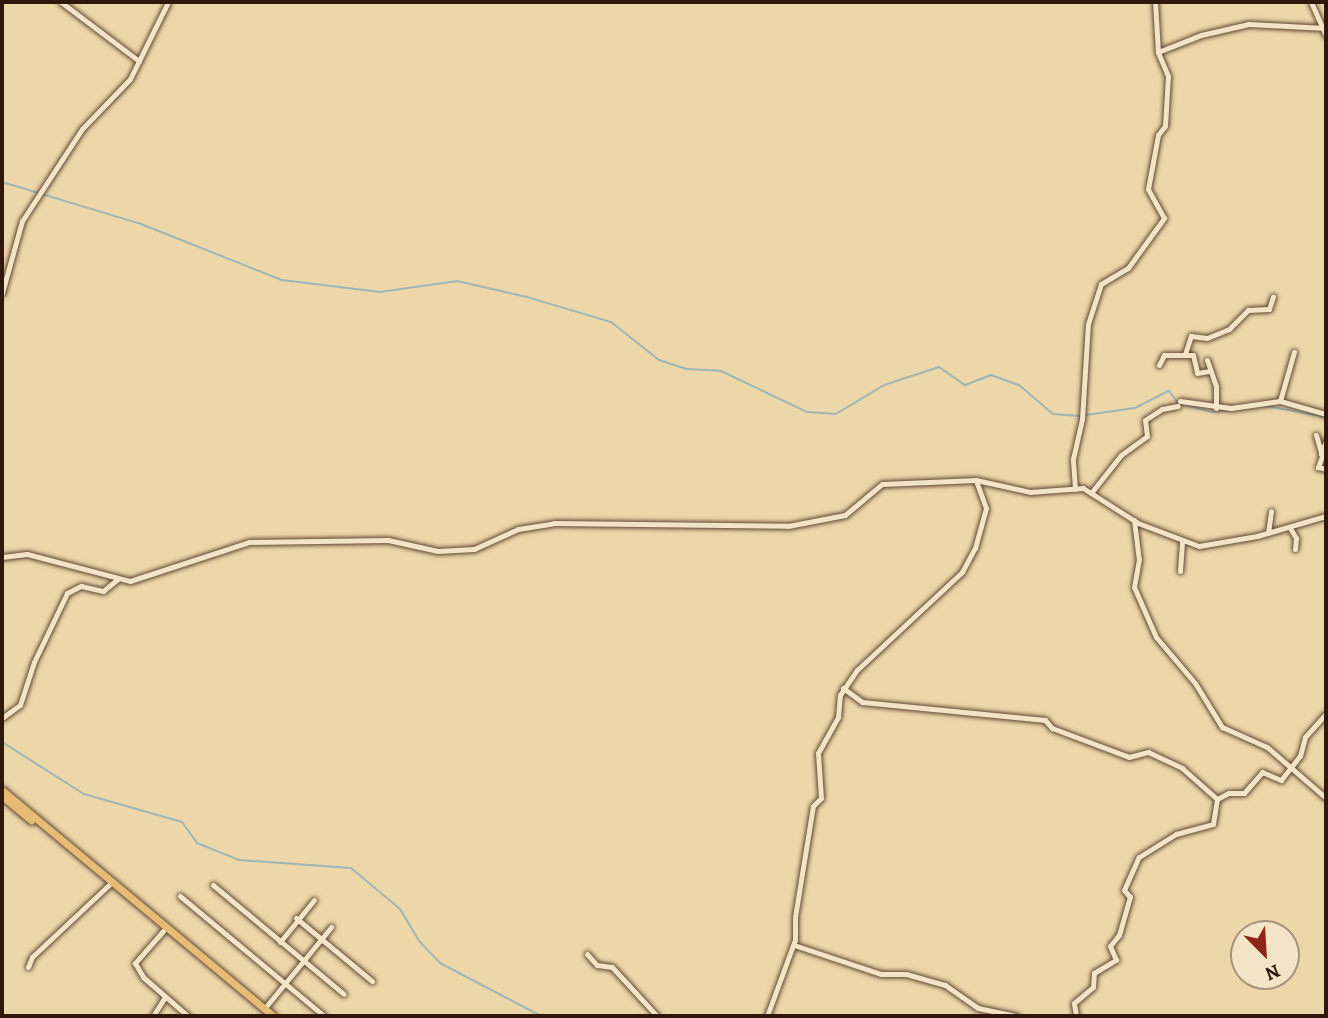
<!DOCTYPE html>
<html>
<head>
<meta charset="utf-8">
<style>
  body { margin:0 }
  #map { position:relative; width:1328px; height:1018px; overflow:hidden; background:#edd6a8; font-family:Alegreya,serif }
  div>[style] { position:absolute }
  .stream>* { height:2px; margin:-1px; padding:0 1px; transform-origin:1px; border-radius:1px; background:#a0b6b5 }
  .roads { filter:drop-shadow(0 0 2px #5f4834) drop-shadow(0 0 2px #5f4834) }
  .minor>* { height:5px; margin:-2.5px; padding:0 2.5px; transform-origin:2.5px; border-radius:2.5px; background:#f3e4c6 }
  .major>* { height:7px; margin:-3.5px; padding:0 3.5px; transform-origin:3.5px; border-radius:3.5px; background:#e6bb74 }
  span { translate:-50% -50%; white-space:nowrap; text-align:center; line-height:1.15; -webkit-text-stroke:5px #f3e4c6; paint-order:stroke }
  .frame { position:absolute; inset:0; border:4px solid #30180d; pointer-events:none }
  .north { position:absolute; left:1230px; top:920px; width:70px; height:70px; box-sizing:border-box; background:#f3e4c6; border:2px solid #a5927c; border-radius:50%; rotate:156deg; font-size:19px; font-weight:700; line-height:28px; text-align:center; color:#30180d }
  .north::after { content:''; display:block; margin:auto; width:24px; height:32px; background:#8f2418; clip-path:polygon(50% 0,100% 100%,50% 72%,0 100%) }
</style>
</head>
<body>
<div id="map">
  <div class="stream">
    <i style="left:2px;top:182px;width:145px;rotate:16.8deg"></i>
    <i style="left:141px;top:224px;width:152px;rotate:21.7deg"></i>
    <i style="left:282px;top:280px;width:99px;rotate:7deg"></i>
    <i style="left:380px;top:292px;width:78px;rotate:-8.1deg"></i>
    <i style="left:457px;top:281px;width:72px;rotate:12.9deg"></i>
    <i style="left:527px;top:297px;width:88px;rotate:16.6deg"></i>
    <i style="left:611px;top:322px;width:61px;rotate:38.4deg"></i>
    <i style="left:659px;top:360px;width:29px;rotate:18deg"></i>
    <i style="left:687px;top:369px;width:34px;rotate:3deg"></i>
    <i style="left:721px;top:371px;width:95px;rotate:25.5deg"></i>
    <i style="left:807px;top:412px;width:29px;rotate:4deg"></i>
    <i style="left:836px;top:414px;width:56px;rotate:-31.1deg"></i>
    <i style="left:884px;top:385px;width:58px;rotate:-18.1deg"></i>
    <i style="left:939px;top:367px;width:32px;rotate:35deg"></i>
    <i style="left:965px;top:385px;width:28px;rotate:-21deg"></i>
    <i style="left:991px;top:375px;width:30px;rotate:20deg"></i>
    <i style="left:1019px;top:385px;width:45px;rotate:40.5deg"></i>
    <i style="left:1053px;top:414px;width:27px;rotate:4deg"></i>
    <i style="left:1183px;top:404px;width:29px;rotate:16deg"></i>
    <i style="left:1211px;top:412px;width:25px;rotate:-5deg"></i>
    <i style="left:1266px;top:406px;width:61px;rotate:10.4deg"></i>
    <i style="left:1086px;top:415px;width:49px;rotate:-8.1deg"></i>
    <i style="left:1135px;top:408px;width:38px;rotate:-27deg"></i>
    <i style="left:1169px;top:391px;width:15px;rotate:53deg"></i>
    <i style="left:2px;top:742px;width:97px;rotate:32.4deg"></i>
    <i style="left:84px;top:794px;width:102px;rotate:15.9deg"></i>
    <i style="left:182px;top:822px;width:26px;rotate:54deg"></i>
    <i style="left:197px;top:843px;width:45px;rotate:22deg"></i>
    <i style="left:239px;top:860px;width:112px;rotate:4.1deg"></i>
    <i style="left:351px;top:868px;width:64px;rotate:39.9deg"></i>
    <i style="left:400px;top:909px;width:37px;rotate:59deg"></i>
    <i style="left:419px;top:941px;width:30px;rotate:46deg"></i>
    <i style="left:440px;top:963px;width:114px;rotate:27.7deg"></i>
  </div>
  <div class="roads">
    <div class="minor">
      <i style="left:61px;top:2px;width:98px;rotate:37.1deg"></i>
      <i style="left:1311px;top:2px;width:36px;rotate:66deg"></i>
      <i style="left:1158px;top:52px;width:46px;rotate:-21.6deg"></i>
      <i style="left:1201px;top:35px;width:49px;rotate:-12.9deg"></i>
      <i style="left:1249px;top:24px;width:77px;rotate:3deg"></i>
      <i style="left:2px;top:293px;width:75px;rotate:-74.5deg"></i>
      <i style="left:22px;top:221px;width:110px;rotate:-56.9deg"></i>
      <i style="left:82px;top:129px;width:69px;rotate:-46.2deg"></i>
      <i style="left:130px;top:79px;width:86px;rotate:-63.7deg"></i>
      <i style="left:1185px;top:354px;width:19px;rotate:-72deg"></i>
      <i style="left:1191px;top:336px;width:16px;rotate:7deg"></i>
      <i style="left:1207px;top:338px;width:24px;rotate:-22deg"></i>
      <i style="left:1229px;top:329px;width:27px;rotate:-45deg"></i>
      <i style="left:1248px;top:310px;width:21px;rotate:-3deg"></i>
      <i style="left:1269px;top:309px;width:13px;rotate:-72deg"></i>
      <i style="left:1207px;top:360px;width:28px;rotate:71deg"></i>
      <i style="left:1216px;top:386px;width:22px;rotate:90deg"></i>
      <i style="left:1159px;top:365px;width:11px;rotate:-63deg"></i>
      <i style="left:1164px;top:355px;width:29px"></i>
      <i style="left:1193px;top:355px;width:18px;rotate:77deg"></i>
      <i style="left:1197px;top:373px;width:12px;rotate:-9deg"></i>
      <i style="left:1180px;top:401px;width:51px;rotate:7.8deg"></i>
      <i style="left:1231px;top:408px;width:49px;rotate:-8.1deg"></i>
      <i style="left:1280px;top:401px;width:48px;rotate:15.8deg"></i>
      <i style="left:1280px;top:401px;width:51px;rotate:-74.1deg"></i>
      <i style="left:1316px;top:435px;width:22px;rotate:74deg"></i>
      <i style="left:1322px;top:456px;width:12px;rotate:110deg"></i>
      <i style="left:1318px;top:467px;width:8px;rotate:14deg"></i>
      <i style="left:1321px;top:454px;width:14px;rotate:-69deg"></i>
      <i style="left:1075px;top:489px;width:30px;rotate:-94deg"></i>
      <i style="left:1073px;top:459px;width:41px;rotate:-77.3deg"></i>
      <i style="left:1082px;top:419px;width:95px;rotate:-86.4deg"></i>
      <i style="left:1088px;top:324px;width:42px;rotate:-72deg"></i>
      <i style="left:1101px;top:284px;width:31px;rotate:-31deg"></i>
      <i style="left:1128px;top:268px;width:62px;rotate:-54.2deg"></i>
      <i style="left:1164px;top:218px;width:33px;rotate:-119deg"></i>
      <i style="left:1148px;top:189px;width:55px;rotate:-79.5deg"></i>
      <i style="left:1158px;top:135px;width:11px;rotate:-52deg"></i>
      <i style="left:1165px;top:126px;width:50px;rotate:-86.6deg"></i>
      <i style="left:1168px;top:76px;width:26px;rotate:-113deg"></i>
      <i style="left:1158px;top:52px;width:50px;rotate:-93.4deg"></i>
      <i style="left:1091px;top:493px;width:48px;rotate:-51.7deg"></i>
      <i style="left:1121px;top:455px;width:32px;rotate:-36deg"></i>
      <i style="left:1147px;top:436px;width:16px;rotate:-97deg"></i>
      <i style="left:1145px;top:420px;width:20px;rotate:-33deg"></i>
      <i style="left:1162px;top:409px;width:16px;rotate:-11deg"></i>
      <i style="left:1134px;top:520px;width:39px;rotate:83deg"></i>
      <i style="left:1139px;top:559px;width:28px;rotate:100deg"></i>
      <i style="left:1134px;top:587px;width:55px;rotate:66.3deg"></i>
      <i style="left:1156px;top:637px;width:60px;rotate:49.7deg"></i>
      <i style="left:1195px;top:683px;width:52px;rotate:58.5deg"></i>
      <i style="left:1222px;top:727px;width:49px;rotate:24deg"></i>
      <i style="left:1267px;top:747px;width:78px;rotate:40.8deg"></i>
      <i style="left:1290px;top:528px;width:12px;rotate:59deg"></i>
      <i style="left:1296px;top:538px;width:11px;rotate:95deg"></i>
      <i style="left:1268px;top:533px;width:22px;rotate:-82deg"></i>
      <i style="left:2px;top:557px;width:25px;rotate:-7deg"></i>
      <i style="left:27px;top:554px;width:106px;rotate:14.7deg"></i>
      <i style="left:130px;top:581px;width:125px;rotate:-18.1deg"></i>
      <i style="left:249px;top:542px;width:139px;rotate:-0.8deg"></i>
      <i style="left:388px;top:540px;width:51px;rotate:12.4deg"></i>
      <i style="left:438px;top:551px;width:36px;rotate:-3deg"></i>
      <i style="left:474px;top:549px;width:48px;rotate:-24.4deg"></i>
      <i style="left:518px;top:529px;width:36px;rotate:-9deg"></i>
      <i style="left:554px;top:523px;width:234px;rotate:0.7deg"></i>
      <i style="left:788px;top:526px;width:58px;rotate:-10.9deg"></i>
      <i style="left:845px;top:515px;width:48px;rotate:-40deg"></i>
      <i style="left:882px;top:484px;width:94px;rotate:-2.4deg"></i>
      <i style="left:976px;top:480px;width:55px;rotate:12.5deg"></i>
      <i style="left:1030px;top:492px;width:53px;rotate:-4.3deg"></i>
      <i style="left:1083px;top:488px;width:65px;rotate:32.5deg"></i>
      <i style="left:1138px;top:523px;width:65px;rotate:20.7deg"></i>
      <i style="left:1199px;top:546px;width:59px;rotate:-9.8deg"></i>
      <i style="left:1257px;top:536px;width:72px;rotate:-16.2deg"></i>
      <i style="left:1180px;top:571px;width:29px;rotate:-86deg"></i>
      <i style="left:843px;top:688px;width:24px;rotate:36deg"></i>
      <i style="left:862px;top:702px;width:184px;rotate:5.6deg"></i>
      <i style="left:1045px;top:720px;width:11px;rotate:49deg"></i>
      <i style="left:1052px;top:728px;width:82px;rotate:20.6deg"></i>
      <i style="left:1129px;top:757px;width:20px;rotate:-15deg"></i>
      <i style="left:1148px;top:752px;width:38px;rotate:25deg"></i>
      <i style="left:1182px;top:768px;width:47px;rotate:41.5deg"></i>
      <i style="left:2px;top:718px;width:22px;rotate:-36deg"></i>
      <i style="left:20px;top:705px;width:45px;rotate:-72deg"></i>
      <i style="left:34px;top:662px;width:76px;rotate:-64.4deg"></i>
      <i style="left:67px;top:593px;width:16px;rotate:-27deg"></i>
      <i style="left:81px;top:586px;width:23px;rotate:13deg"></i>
      <i style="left:103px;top:591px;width:19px;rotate:-39deg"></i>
      <i style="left:213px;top:885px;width:170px;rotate:39.8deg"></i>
      <i style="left:180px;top:896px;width:187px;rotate:39.8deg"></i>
      <i style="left:296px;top:918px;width:99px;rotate:39.7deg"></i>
      <i style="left:163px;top:931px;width:43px;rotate:131.2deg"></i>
      <i style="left:135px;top:963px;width:16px;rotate:60deg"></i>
      <i style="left:143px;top:977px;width:60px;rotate:40.9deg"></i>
      <i style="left:280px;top:942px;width:54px;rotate:-51deg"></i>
      <i style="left:794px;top:945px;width:92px;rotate:18.4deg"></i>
      <i style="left:881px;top:974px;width:25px"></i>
      <i style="left:906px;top:974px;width:41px;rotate:15.8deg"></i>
      <i style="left:945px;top:985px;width:40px;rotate:34.9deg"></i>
      <i style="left:978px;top:1008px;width:40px;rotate:12deg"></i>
      <i style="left:587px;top:954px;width:15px;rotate:48deg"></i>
      <i style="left:597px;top:965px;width:15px;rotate:8deg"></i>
      <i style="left:612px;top:967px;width:67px;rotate:47.4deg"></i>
      <i style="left:28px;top:967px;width:11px;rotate:-68deg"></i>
      <i style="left:32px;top:957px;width:110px;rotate:-43.2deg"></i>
      <i style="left:264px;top:1009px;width:106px;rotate:-50.7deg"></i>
      <i style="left:153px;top:1016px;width:22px;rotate:-58deg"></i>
      <i style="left:767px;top:1016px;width:81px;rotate:-69.8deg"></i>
      <i style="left:795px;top:940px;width:23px;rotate:-90deg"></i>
      <i style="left:795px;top:917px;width:112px;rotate:-80.8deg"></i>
      <i style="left:813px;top:806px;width:11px;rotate:-45deg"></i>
      <i style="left:821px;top:798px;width:45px;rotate:-93.8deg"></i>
      <i style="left:818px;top:753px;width:41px;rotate:-60.9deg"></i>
      <i style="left:838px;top:717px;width:22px;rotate:-85deg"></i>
      <i style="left:840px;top:695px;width:30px;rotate:-56deg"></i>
      <i style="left:857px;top:670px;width:144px;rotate:-43deg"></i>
      <i style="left:962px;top:572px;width:27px;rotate:-62deg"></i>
      <i style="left:975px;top:548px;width:41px;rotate:-74.6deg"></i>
      <i style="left:986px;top:508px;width:30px;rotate:-110deg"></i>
      <i style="left:1076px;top:1016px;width:13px;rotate:-99deg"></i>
      <i style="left:1074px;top:1003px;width:25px;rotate:-40deg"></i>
      <i style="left:1093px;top:987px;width:14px;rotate:-86deg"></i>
      <i style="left:1094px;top:973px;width:26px;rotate:-31deg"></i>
      <i style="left:1116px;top:960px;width:15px;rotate:-113deg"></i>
      <i style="left:1110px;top:946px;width:14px;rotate:-51deg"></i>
      <i style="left:1119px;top:935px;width:40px;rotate:-74deg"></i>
      <i style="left:1130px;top:897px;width:9px;rotate:-131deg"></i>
      <i style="left:1124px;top:890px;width:36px;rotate:-66deg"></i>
      <i style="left:1139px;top:857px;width:44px;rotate:-31.9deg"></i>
      <i style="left:1176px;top:834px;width:38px;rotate:-15deg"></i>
      <i style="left:1213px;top:824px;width:25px;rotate:-81deg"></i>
      <i style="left:1217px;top:799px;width:13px;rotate:-27deg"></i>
      <i style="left:1229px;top:793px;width:15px"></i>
      <i style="left:1244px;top:793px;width:28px;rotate:-49deg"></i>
      <i style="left:1262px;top:772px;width:21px;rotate:23deg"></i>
      <i style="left:1281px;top:780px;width:31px;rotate:-52deg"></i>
      <i style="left:1300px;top:756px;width:20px;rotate:-75deg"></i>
      <i style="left:1305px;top:737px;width:31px;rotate:-48deg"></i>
    </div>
    <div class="major">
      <i style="left:2px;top:790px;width:353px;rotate:39.8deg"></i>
      <i style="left:2px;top:796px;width:38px;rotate:40deg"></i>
    </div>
  </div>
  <div class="frame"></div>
  <div class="north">N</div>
</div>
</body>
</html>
